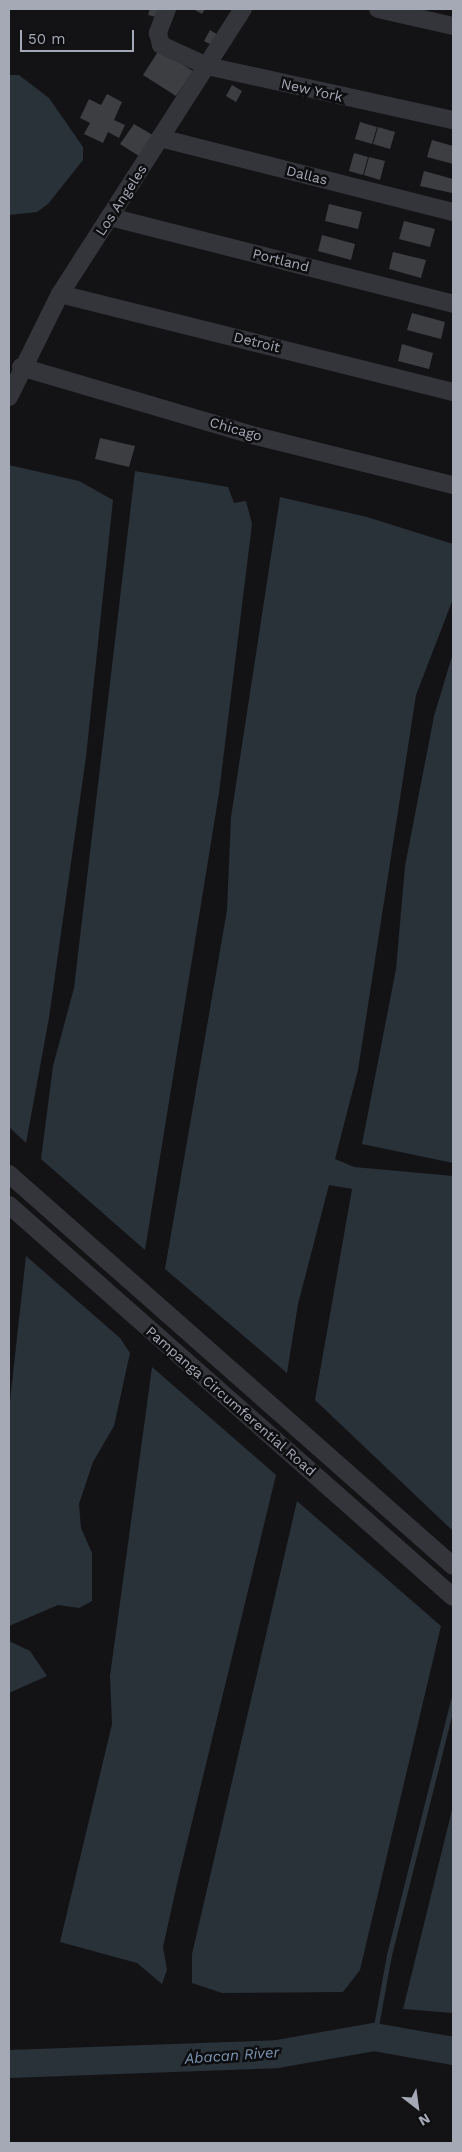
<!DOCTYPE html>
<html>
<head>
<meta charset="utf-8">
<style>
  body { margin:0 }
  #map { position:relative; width:462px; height:2152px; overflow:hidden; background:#131315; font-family:"Work Sans",sans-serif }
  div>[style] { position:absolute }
  .water>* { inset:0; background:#293139 }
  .stream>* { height:4.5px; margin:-2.25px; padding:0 2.25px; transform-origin:2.25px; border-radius:2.25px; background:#293139 }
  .river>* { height:28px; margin:-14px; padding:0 14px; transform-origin:14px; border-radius:14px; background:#293139 }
  .building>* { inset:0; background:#3d3e42 }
  .street>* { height:18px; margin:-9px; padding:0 9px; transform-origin:9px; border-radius:9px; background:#34353a }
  span { translate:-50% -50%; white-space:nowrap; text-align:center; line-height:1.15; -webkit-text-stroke:5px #0e0e10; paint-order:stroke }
  .street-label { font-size:14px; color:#a5a9b6 }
  .water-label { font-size:15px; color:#7b95b2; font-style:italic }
  .frame { position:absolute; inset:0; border:10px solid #a5a9b6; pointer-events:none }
  .north { position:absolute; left:392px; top:2082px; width:50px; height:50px; -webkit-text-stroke:4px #0e0e10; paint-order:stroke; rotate:150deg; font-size:14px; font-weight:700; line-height:20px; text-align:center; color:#a5a9b6 }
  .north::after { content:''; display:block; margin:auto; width:18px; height:22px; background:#a5a9b6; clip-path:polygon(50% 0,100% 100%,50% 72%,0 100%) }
  .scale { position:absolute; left:20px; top:30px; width:114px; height:22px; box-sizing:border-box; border:2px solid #a5a9b6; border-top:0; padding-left:6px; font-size:15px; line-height:18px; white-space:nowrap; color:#a5a9b6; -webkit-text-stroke:4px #0e0e10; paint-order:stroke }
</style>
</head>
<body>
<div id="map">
  <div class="water">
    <i style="clip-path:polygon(9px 75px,19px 75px,49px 98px,83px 147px,83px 160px,48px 204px,37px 212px,9px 215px)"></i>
    <i style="clip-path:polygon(9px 465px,79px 481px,113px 500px,86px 757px,49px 1018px,26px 1143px,9px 1127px)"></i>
    <i style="clip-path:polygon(135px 471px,228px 487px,234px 503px,246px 501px,252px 524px,219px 793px,145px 1250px,41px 1159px,53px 1066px,74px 988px)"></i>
    <i style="clip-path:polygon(280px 497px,367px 517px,453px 544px,453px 599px,416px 695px,358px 1070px,335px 1159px,354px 1167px,453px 1176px,453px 1531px,315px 1400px,352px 1189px,329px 1185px,298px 1304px,287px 1373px,165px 1269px,227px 910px,231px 817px)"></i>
    <i style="clip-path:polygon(453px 653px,453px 1163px,362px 1144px,396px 969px,405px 866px,434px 716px)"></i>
    <i style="clip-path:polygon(26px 1256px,120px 1338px,130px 1353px,114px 1426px,93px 1462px,79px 1504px,81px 1528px,92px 1553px,92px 1601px,79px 1608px,58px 1605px,9px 1626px,9px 1410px)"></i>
    <i style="clip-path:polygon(152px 1367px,276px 1475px,177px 1884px,163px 1947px,167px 1970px,162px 1984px,137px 1963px,60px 1942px,112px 1724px,110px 1676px)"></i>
    <i style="clip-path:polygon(297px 1501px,441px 1626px,360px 1970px,343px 1992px,222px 1993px,192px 1983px,192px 1954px)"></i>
    <i style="clip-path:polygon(9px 1641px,30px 1651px,47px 1676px,9px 1693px)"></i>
    <i style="clip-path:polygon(453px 1806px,453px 2013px,403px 2009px)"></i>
  </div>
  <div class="stream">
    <i style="left:374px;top:2037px;width:83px;rotate:-79.6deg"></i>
    <i style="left:389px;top:1955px;width:263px;rotate:-75.9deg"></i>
  </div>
  <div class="river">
    <i style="left:9px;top:2064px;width:268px;rotate:-2.1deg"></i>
    <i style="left:277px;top:2054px;width:98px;rotate:-9.9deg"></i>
    <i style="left:374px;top:2037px;width:80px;rotate:10deg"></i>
  </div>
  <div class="building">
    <i style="clip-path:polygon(150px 9px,159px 9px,156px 17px,148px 15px)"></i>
    <i style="clip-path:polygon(193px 9px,205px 9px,202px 14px)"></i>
    <i style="clip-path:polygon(210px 30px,223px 38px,217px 48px,204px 41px)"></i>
    <i style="clip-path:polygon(159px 50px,193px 71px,176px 96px,143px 75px)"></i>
    <i style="clip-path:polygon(232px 85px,242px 91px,236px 102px,226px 96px)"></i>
    <i style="clip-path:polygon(107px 94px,122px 102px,114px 120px,125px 125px,119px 138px,108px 132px,103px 143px,84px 134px,90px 123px,80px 118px,89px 99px,101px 105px)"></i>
    <i style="clip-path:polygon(360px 122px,377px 127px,372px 144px,355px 139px)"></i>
    <i style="clip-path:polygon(134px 124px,156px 137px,142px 158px,120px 144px)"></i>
    <i style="clip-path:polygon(378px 127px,395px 132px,390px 149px,373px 144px)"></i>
    <i style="clip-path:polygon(432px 140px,453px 146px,453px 164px,427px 157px)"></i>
    <i style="clip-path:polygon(354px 153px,368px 157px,363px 175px,349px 171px)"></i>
    <i style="clip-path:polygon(369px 157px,385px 161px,380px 180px,364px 175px)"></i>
    <i style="clip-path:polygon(424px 171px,453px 179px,452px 193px,420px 186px)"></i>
    <i style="clip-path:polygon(329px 204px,362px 212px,358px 229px,325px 221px)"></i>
    <i style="clip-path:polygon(404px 221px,435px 229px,430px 247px,399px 239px)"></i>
    <i style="clip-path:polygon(322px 235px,355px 244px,351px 260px,318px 251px)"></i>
    <i style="clip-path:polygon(393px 252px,426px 260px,421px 278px,389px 269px)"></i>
    <i style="clip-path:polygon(412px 313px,445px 322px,441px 339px,407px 330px)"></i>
    <i style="clip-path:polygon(402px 344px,433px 353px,429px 369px,398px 361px)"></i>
    <i style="clip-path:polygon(100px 438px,135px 446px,129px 467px,95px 459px)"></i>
  </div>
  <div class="street">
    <i style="left:167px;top:9px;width:26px;rotate:111deg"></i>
    <i style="left:158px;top:33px;width:12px;rotate:76deg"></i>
    <i style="left:161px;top:45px;width:51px;rotate:24.5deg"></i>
    <i style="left:207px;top:66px;width:252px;rotate:12.4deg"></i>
    <i style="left:378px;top:9px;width:77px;rotate:12.8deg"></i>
    <i style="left:160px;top:138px;width:302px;rotate:14.2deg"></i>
    <i style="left:110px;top:217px;width:354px;rotate:14.2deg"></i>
    <i style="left:60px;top:294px;width:405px;rotate:14deg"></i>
    <i style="left:21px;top:367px;width:245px;rotate:16.4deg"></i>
    <i style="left:256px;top:436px;width:203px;rotate:14deg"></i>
    <i style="left:9px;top:397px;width:115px;rotate:-63.7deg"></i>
    <i style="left:60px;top:294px;width:339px;rotate:-57.3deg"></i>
    <i style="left:9px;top:1174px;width:592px;rotate:41.44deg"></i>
    <i style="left:9px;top:1205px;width:592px;rotate:41.44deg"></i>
  </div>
  <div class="street-label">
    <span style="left:312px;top:90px;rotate:13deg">New York</span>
    <span style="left:307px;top:175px;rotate:14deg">Dallas</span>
    <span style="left:121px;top:200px;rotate:-57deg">Los Angeles</span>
    <span style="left:281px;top:260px;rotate:14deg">Portland</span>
    <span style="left:257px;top:342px;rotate:14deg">Detroit</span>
    <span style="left:236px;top:429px;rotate:16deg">Chicago</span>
    <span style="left:231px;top:1401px;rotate:41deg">Pampanga Circumferential Road</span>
  </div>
  <div class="water-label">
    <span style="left:232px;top:2056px;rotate:-4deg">Abacan River</span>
  </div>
  <div class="frame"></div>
  <div class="north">N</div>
  <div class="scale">50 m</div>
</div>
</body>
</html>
